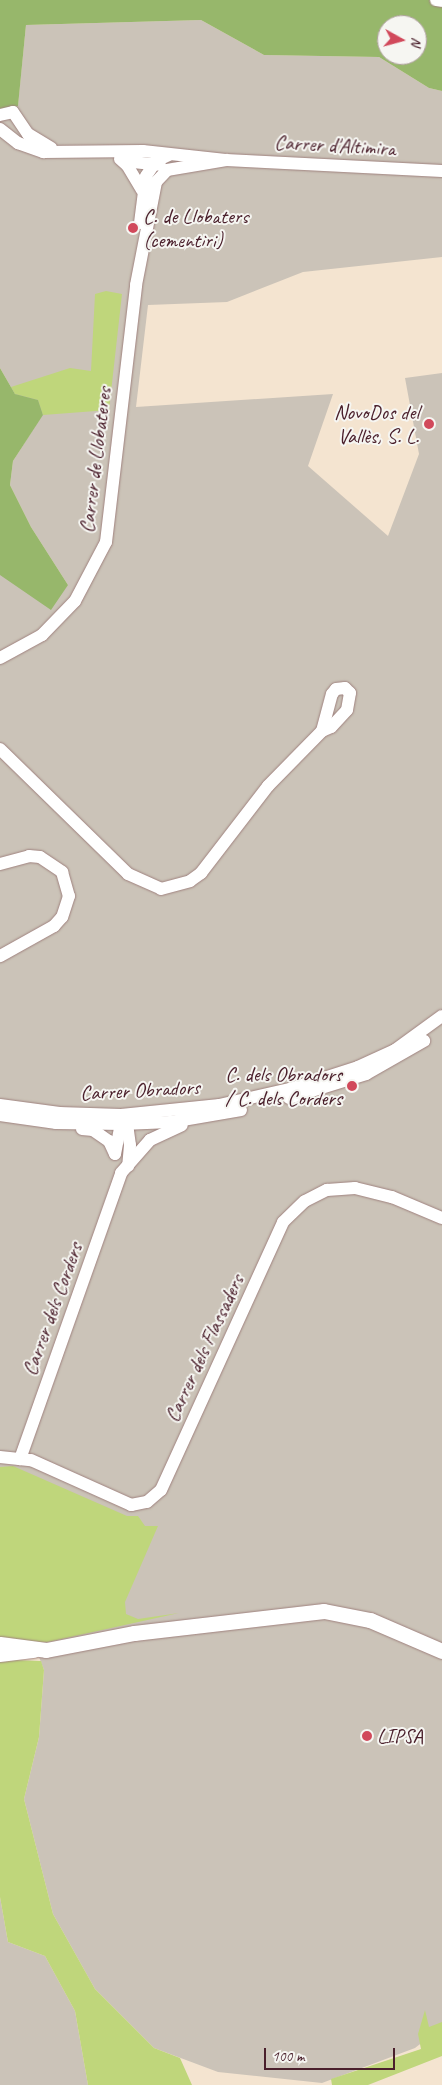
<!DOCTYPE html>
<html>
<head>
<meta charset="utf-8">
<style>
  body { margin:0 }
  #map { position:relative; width:442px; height:2085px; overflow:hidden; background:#f4e4d0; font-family:Caveat,sans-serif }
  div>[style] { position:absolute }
  .industrial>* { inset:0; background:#cbc3b8 }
  .green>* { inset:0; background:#bfd67b }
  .forest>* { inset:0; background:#97b76b }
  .roads { filter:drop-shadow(0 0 1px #9f827e) drop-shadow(0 0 1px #9f827e) }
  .minor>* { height:12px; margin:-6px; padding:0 6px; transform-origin:6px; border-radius:6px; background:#fff }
  .major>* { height:15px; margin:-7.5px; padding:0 7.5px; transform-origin:7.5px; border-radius:7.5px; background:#fff }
  .dots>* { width:14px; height:14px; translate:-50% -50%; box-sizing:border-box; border:2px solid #f6f6f2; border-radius:50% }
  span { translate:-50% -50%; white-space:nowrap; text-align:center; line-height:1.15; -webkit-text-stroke:4px #f6f6f2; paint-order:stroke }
  .street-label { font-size:21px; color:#4a1f2b }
  .poi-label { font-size:21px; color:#4a1f2b }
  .left { translate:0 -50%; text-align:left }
  .right { translate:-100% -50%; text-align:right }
  .north { position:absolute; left:377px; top:15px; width:50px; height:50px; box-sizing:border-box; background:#f6f6f2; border:1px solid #b1a0a2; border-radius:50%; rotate:97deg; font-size:14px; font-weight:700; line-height:20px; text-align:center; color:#4a1f2b }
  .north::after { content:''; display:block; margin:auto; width:18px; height:22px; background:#d1495b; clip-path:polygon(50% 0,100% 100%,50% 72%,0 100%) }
  .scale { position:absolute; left:264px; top:2048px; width:131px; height:22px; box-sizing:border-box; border:2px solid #4a1f2b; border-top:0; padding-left:6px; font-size:15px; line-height:18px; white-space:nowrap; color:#4a1f2b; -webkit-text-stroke:4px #f6f6f2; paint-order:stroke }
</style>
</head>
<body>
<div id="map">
  <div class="industrial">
    <i style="clip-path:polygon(201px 20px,264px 55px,379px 57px,429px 88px,442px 91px,442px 257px,303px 272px,227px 302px,148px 305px,136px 407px,333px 394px,308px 466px,388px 536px,419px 454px,405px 378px,442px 373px,442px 2027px,415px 2048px,322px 2083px,218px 2072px,154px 2048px,95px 1989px,53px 1914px,24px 1799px,39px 1737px,44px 1670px,39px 1657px,0 1631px,0 574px,68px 585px,31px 527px,10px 485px,13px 461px,43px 414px,15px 394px,0 368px,0 110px,18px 105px,26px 25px)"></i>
    <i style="clip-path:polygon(0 1897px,8px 1942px,45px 1956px,75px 2011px,88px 2085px,0 2085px)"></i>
  </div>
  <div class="green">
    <i style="clip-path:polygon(106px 291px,122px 294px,109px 410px,43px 415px,38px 400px,15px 394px,11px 387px,70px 368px,91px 371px,95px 294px)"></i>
    <i style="clip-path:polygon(13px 1466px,127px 1516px,138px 1516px,145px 1526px,158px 1526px,125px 1602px,126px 1614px,138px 1619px,179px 1613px,48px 1642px,25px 1643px,0 1637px,0 1467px)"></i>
    <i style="clip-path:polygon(14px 1660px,41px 1661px,44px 1670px,39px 1737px,24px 1799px,53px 1914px,95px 1989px,154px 2048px,180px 2058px,192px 2085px,88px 2085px,75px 2011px,45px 1956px,8px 1942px,0 1897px,0 1662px)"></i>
    <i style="clip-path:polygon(425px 2010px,429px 2027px,442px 2022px,442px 2056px,368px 2085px,332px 2085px,331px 2079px,421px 2049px,418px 2034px)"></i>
  </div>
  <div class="forest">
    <i style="clip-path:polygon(evenodd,0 0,442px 0,442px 91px,429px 88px,379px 57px,264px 55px,201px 20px,26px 25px,18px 106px,0 110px,0 0,387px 25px,417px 25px,417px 55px,387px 55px,387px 25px)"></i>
    <i style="clip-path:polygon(0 368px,15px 394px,38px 400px,43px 415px,13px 461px,10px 485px,31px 527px,68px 585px,51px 610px,0 575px)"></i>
  </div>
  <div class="roads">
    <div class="minor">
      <i style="left:436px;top:0;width:6px;rotate:9deg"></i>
      <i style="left:0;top:115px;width:13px;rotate:-13deg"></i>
      <i style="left:13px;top:112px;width:27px;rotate:56deg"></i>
      <i style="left:28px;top:134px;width:27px;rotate:31deg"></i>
      <i style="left:0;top:129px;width:23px;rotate:38deg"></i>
      <i style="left:18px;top:143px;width:27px;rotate:20deg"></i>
      <i style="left:43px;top:152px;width:100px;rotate:-0.6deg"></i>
      <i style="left:143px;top:151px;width:83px;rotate:6.2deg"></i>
      <i style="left:226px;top:160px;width:216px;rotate:2.9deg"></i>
      <i style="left:120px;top:159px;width:9px;rotate:41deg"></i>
      <i style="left:127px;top:165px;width:29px;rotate:59deg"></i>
      <i style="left:123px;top:161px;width:37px;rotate:6deg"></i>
      <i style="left:140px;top:223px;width:47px;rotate:-82.7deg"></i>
      <i style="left:146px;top:176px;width:18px;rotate:-56deg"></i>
      <i style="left:156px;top:161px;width:14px;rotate:-25deg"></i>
      <i style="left:0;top:658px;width:48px;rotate:-28.7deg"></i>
      <i style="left:42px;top:635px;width:47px;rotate:-45.9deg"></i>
      <i style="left:75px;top:601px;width:67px;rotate:-62.3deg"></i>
      <i style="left:106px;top:542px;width:259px;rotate:-83.3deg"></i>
      <i style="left:136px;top:285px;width:105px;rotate:-79deg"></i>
      <i style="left:156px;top:182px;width:16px;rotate:-47deg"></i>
      <i style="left:167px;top:170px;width:60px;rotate:-9.6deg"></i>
      <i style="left:0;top:749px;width:179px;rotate:44.3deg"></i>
      <i style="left:128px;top:874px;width:36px;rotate:24deg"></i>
      <i style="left:161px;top:889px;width:30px;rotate:-15deg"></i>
      <i style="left:190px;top:881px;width:14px;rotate:-36deg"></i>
      <i style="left:201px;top:873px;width:110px;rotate:-52.4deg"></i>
      <i style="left:268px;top:786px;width:77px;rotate:-45.5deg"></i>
      <i style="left:322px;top:731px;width:38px;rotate:-75deg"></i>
      <i style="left:332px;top:694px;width:6px;rotate:-51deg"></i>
      <i style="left:336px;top:689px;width:9px;rotate:-6deg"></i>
      <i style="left:345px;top:688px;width:7px;rotate:45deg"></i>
      <i style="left:350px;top:693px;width:17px;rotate:100deg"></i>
      <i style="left:347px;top:710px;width:23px;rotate:133deg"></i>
      <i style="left:331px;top:727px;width:10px;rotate:156deg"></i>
      <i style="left:0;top:864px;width:30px;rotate:-15deg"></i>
      <i style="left:29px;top:856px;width:11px;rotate:5deg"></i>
      <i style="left:40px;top:857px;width:27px;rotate:34deg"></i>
      <i style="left:62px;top:872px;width:25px;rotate:74deg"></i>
      <i style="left:69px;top:896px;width:22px;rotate:108deg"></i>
      <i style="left:62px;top:917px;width:12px;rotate:132deg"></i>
      <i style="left:54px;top:926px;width:62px;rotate:150.9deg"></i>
      <i style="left:289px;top:1098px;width:81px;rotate:-17.3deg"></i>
      <i style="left:366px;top:1074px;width:67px;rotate:-29.6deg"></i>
      <i style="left:0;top:1105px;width:60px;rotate:7.7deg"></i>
      <i style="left:59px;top:1113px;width:62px;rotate:1.8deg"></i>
      <i style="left:121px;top:1115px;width:99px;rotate:-5.8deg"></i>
      <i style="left:219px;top:1105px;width:73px;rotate:-12.7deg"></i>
      <i style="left:290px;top:1089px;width:71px;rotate:-17.9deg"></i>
      <i style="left:358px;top:1067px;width:41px;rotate:-24.7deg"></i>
      <i style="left:395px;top:1050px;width:58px;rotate:-35.9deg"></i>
      <i style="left:0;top:1115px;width:57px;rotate:8.1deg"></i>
      <i style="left:56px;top:1123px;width:66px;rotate:0.9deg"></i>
      <i style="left:122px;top:1124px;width:49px;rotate:-2.3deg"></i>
      <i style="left:171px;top:1122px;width:71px;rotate:-9.7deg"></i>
      <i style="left:118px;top:1120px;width:15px;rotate:48deg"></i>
      <i style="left:128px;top:1131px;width:14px;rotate:82deg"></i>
      <i style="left:130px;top:1145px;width:21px;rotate:95deg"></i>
      <i style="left:82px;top:1129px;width:11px;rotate:5deg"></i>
      <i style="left:93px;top:1130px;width:19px;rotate:35deg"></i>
      <i style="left:109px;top:1141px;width:14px;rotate:65deg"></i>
      <i style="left:115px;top:1154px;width:26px;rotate:-79deg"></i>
      <i style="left:120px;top:1128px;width:11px;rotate:-34deg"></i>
      <i style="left:0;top:1457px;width:31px;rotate:6deg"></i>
      <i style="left:31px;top:1460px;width:110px;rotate:24.2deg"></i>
      <i style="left:131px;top:1505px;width:16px;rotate:-11deg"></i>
      <i style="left:147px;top:1502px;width:18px;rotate:-41deg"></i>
      <i style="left:161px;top:1490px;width:294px;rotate:-65.5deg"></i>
      <i style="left:283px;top:1222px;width:30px;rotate:-44deg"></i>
      <i style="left:305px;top:1201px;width:25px;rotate:-27deg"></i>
      <i style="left:327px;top:1190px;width:28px;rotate:-4deg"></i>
      <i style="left:355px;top:1188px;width:38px;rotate:14deg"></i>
      <i style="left:392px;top:1197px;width:54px;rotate:22.8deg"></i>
      <i style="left:20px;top:1459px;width:303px;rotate:-70.5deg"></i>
      <i style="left:121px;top:1173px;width:44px;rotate:-48.7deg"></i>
      <i style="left:150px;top:1140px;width:35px;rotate:-25deg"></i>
      <i style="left:0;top:1656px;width:35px;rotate:-7deg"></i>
    </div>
    <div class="major">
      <i style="left:0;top:1644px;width:46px;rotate:7.4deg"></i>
      <i style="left:46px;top:1650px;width:90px;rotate:-10.9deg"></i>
      <i style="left:134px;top:1633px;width:191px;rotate:-6.6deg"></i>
      <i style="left:324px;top:1611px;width:47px;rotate:11.1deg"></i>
      <i style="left:370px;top:1620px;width:78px;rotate:23.3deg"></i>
    </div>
  </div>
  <div class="dots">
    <i style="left:133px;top:228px;background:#d1495b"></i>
    <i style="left:429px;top:424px;background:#d1495b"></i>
    <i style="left:352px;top:1086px;background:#d1495b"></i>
    <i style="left:367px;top:1736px;background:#d1495b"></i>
  </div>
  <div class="street-label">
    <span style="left:335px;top:145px;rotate:3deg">Carrer d'Altimira</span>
    <span style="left:95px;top:460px;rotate:-83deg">Carrer de Llobateres</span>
    <span style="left:140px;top:1090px;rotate:-3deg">Carrer Obradors</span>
    <span style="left:52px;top:1309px;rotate:-70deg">Carrer dels Corders</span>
    <span style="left:204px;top:1348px;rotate:-65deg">Carrer dels Flassaders</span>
  </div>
  <div class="poi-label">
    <span class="left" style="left:143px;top:228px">C. de Llobaters<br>(cementiri)</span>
    <span class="right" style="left:419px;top:424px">NovoDos del<br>Vallès, S. L.</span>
    <span class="right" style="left:342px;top:1086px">C. dels Obradors<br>/ C. dels Corders</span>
    <span class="left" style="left:377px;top:1736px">LIPSA</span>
  </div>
  <div class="north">N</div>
  <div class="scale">100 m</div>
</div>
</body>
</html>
